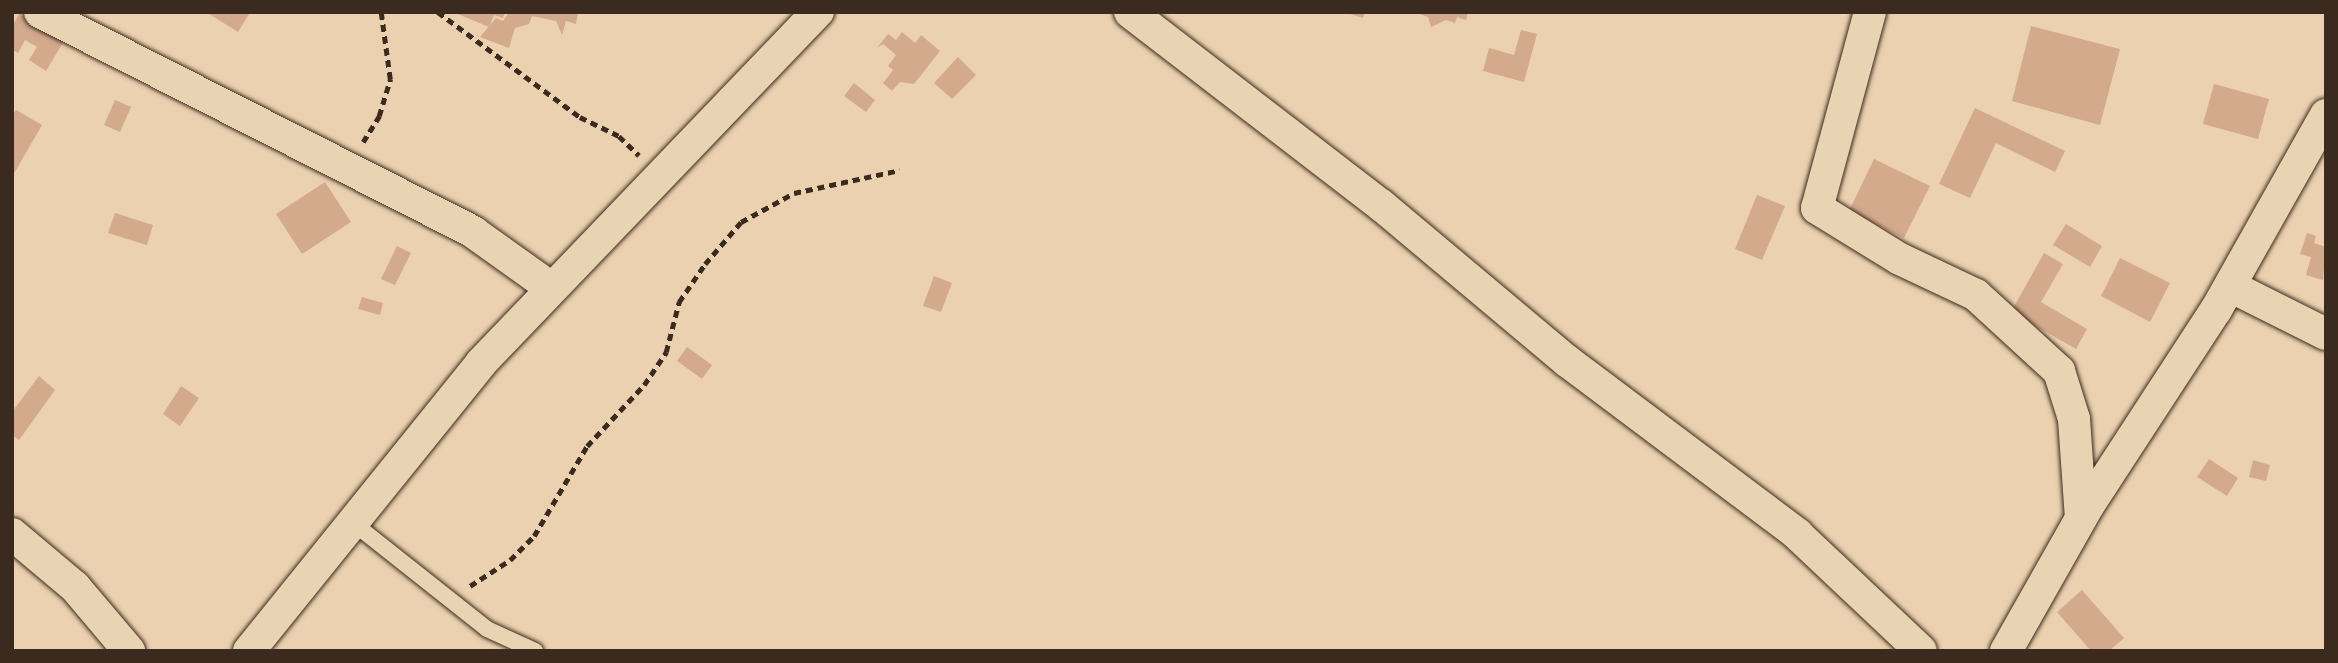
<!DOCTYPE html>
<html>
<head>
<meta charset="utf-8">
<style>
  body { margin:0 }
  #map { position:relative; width:2338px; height:663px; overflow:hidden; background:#ebd1af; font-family:"Comic Neue",sans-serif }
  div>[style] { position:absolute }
  .building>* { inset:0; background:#d4aa8c }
  .path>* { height:4.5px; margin-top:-2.25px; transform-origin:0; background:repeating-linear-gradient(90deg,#3b2a1e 0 7px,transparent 0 12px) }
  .roads { filter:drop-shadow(0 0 2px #3b2a1e) drop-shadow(0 0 2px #3b2a1e) }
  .service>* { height:16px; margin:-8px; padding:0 8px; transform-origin:8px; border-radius:8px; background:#e8d4b2 }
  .minor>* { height:32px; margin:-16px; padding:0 16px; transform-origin:16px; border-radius:16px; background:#e8d4b2 }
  span { translate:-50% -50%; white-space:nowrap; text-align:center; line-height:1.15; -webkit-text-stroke:6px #e8d4b2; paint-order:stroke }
  .frame { position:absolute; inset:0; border:14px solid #3b2a1e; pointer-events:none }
</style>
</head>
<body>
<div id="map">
  <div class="building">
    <i style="clip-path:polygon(206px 12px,246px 12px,249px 14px,238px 32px)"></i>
    <i style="clip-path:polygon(453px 12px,505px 12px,503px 18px,494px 15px,489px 27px)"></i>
    <i style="clip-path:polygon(509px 12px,578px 12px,576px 24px,566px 21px,562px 35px,556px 21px,532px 16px,529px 24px,515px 28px,509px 48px,480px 37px,496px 18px,503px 21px)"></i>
    <i style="clip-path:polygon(1344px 12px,1365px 12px,1363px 18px)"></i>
    <i style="clip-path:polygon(1414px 12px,1468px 12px,1466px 20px,1457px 17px,1455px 23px,1446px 20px,1431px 27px,1428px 17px)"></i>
    <i style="clip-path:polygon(19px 14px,64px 41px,46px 71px,29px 60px,37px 47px,25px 40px,18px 53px,12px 50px,12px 26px)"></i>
    <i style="clip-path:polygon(2031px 26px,2120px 49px,2100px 125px,2012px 101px)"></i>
    <i style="clip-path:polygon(1521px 30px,1537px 34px,1524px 82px,1483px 71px,1489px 48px,1514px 55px)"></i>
    <i style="clip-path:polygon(902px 32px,915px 43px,921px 35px,940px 51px,914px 84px,900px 82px,892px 91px,883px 83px,893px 70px,888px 66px,896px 55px,883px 44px,877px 48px,888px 34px,896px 40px)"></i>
    <i style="clip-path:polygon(958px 57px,976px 75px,952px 99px,934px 83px)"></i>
    <i style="clip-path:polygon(854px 83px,875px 100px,866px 112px,844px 96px)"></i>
    <i style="clip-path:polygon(2214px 84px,2269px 99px,2258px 139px,2203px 124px)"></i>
    <i style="clip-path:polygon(115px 100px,131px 107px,120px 132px,104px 125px)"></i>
    <i style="clip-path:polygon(1975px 108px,2065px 151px,2055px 172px,1996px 143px,1970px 198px,1939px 184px)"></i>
    <i style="clip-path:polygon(16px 110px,42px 125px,12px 177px,12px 116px)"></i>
    <i style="clip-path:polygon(1874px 159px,1930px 186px,1904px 238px,1849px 211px)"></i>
    <i style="clip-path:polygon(325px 182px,351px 222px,302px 254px,276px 214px)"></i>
    <i style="clip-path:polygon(1757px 195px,1785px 206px,1762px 260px,1735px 249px)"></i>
    <i style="clip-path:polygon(115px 213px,153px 225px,147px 245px,108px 233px)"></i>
    <i style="clip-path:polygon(2066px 224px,2102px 246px,2090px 267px,2053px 245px)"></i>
    <i style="clip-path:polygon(2307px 233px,2316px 236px,2314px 243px,2326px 247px,2323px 280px,2306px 275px,2311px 257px,2300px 254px)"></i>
    <i style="clip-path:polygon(397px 246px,411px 253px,395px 285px,381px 279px)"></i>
    <i style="clip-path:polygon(2044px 253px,2063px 264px,2041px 302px,2087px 329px,2076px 349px,2011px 312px)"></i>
    <i style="clip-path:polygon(2120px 258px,2170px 283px,2150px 322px,2101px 296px)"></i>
    <i style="clip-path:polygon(934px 276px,952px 283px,941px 312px,923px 306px)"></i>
    <i style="clip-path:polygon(362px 297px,383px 303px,380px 315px,358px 309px)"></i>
    <i style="clip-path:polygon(687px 347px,712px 365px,702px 379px,677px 361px)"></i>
    <i style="clip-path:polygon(39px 376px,55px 390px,19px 440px,12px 435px,12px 412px)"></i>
    <i style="clip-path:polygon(181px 386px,199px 398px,180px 426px,163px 414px)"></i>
    <i style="clip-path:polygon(2209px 459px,2238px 478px,2227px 496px,2197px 477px)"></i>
    <i style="clip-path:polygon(2253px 460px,2270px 465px,2266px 481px,2249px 477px)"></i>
    <i style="clip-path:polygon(2082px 590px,2124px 638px,2109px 651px,2091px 651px,2057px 612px)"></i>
  </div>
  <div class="path">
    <i style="left:438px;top:12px;width:177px;rotate:36.5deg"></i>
    <i style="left:580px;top:117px;width:43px;rotate:26deg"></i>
    <i style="left:619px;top:136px;width:28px;rotate:44deg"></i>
    <i style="left:363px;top:142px;width:31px;rotate:-58deg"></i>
    <i style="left:379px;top:116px;width:39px;rotate:-73deg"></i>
    <i style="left:390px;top:79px;width:68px;rotate:-97.7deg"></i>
    <i style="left:470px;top:586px;width:48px;rotate:-33deg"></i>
    <i style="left:510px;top:560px;width:34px;rotate:-45deg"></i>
    <i style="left:534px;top:536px;width:104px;rotate:-59.5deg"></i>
    <i style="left:587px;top:446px;width:83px;rotate:-46.9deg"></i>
    <i style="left:644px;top:385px;width:40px;rotate:-56deg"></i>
    <i style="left:666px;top:352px;width:52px;rotate:-75.4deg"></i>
    <i style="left:679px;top:302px;width:46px;rotate:-55.6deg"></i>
    <i style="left:705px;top:264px;width:55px;rotate:-49.4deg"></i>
    <i style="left:741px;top:222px;width:60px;rotate:-28.7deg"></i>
    <i style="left:794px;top:193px;width:108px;rotate:-12.2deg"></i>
  </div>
  <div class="roads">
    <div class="service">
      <i style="left:352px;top:522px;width:172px;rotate:38.4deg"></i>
      <i style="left:487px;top:629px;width:53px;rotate:24.6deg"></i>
    </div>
    <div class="minor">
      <i style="left:40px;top:12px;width:486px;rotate:26.9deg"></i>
      <i style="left:473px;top:232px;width:95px;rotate:35.5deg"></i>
      <i style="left:1130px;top:12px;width:317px;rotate:37.6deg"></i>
      <i style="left:1381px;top:205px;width:243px;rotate:40deg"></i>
      <i style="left:1567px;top:361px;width:288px;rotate:36.9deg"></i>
      <i style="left:1797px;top:534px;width:170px;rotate:43.3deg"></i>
      <i style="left:1870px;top:12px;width:203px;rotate:105.1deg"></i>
      <i style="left:1817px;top:208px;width:97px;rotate:31.6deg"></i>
      <i style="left:1900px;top:259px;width:84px;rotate:25.3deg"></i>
      <i style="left:1976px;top:295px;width:113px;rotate:42.5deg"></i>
      <i style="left:2059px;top:371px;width:50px;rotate:72.6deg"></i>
      <i style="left:2074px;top:419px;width:99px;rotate:86deg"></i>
      <i style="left:2230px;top:286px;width:107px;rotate:26.6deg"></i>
      <i style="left:12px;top:534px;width:82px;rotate:40.1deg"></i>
      <i style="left:75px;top:587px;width:84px;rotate:49.8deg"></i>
      <i style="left:249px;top:651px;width:370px;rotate:-51.1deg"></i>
      <i style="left:481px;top:363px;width:487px;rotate:-46.2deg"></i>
      <i style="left:2006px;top:651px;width:167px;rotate:-60.5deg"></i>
      <i style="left:2088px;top:506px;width:234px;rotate:-56.9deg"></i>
      <i style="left:2216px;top:310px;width:224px;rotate:-60.6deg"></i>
    </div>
  </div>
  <div class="frame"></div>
</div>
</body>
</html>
